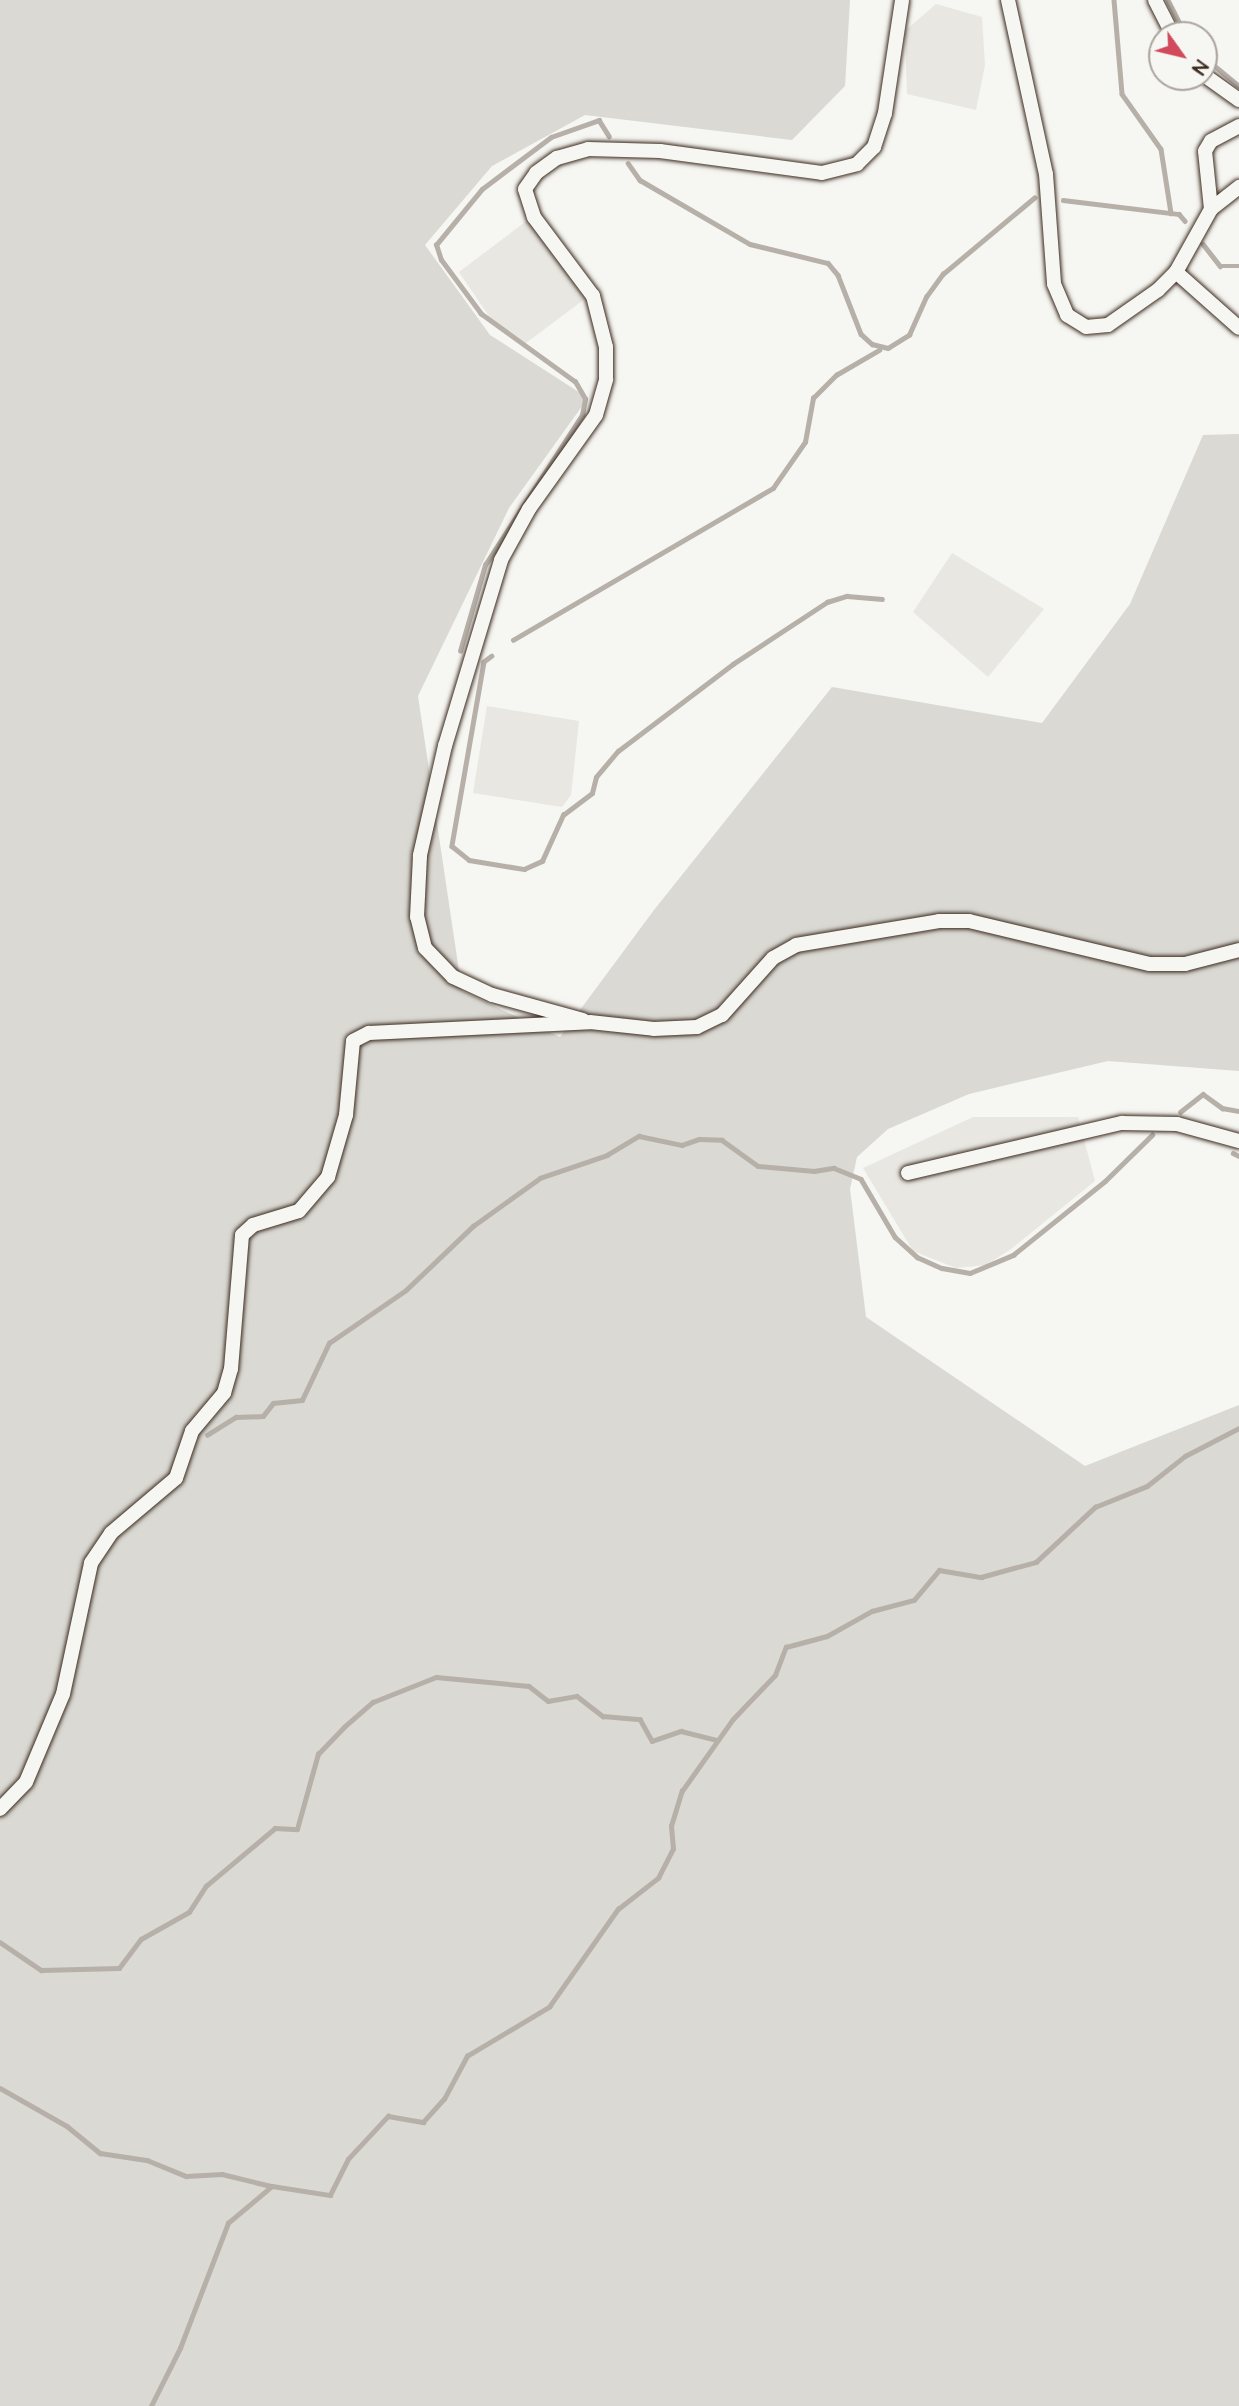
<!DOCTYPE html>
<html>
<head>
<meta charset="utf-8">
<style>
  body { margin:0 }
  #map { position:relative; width:1239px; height:2406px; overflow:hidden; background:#f6f6f2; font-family:"Architects Daughter",sans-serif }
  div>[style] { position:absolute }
  .built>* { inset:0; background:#e8e7e2 }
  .green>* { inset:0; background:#dad9d3 }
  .stream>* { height:4.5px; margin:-2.25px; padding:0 2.25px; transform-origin:2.25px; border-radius:2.25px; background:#b6b0a9 }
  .roads { filter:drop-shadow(0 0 2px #3b2a1e) drop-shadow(0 0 2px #3b2a1e) }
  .street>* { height:14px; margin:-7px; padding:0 7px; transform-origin:7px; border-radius:7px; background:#f6f6f2 }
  span { translate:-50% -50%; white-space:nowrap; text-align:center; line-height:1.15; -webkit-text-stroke:5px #f6f6f2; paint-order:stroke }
  .north { position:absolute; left:1148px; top:21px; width:70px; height:70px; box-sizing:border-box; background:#f6f6f2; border:2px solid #aba49d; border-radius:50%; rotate:124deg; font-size:19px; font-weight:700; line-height:28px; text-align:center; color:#3b2a1e }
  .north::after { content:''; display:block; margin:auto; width:24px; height:32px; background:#d1495b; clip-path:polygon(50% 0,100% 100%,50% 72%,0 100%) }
</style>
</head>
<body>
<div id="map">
  <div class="built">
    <i style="clip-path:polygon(936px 4px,982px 17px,985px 65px,976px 110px,907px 94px,905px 31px)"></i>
    <i style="clip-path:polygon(529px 219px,586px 298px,526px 343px,495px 325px,459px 272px)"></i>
    <i style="clip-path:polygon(952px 553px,1044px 609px,988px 677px,913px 612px)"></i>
    <i style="clip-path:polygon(487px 706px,579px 721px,571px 795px,562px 807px,473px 793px)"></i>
    <i style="clip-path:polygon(973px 1117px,1078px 1117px,1095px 1181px,1011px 1249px,986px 1265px,956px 1268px,913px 1251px,863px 1168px)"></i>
  </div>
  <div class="green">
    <i style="clip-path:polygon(0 0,850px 0,845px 86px,792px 140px,585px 115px,492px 166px,425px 245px,490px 335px,588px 398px,509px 508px,418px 696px,462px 991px,560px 1037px,654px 910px,832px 687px,1042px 723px,1130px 604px,1203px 435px,1239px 434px,1239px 1071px,1108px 1061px,969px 1094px,888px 1129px,857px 1157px,850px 1189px,866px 1317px,1085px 1466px,1239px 1405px,1239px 2406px,0 2406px)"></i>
  </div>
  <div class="stream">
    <i style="left:1114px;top:0;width:94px;rotate:85.1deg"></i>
    <i style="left:1122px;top:94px;width:67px;rotate:54.7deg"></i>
    <i style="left:1161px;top:149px;width:65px;rotate:81.1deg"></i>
    <i style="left:1168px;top:0;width:39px;rotate:63deg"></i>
    <i style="left:1204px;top:57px;width:45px;rotate:39.6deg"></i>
    <i style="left:628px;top:163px;width:21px;rotate:55deg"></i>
    <i style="left:640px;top:180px;width:127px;rotate:30.2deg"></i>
    <i style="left:750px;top:244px;width:80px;rotate:13.7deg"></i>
    <i style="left:828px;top:263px;width:16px;rotate:50deg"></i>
    <i style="left:838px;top:275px;width:63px;rotate:68.7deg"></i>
    <i style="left:861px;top:334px;width:15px;rotate:42deg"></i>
    <i style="left:872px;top:344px;width:16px;rotate:14deg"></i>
    <i style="left:888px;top:348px;width:25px;rotate:-32deg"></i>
    <i style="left:909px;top:335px;width:42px;rotate:-65.9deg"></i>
    <i style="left:926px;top:297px;width:29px;rotate:-54deg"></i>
    <i style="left:943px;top:274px;width:119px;rotate:-39.9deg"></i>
    <i style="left:1063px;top:200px;width:117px;rotate:6.9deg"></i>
    <i style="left:1179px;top:214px;width:9px;rotate:49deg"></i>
    <i style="left:1203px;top:244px;width:28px;rotate:52deg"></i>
    <i style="left:1220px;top:266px;width:19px"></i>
    <i style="left:513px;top:640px;width:301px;rotate:-30.3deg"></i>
    <i style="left:773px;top:488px;width:56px;rotate:-55.2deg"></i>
    <i style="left:805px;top:442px;width:45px;rotate:-79.7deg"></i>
    <i style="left:813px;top:398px;width:33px;rotate:-45deg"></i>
    <i style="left:836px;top:375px;width:50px;rotate:-30.2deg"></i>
    <i style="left:460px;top:651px;width:90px;rotate:-73.8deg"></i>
    <i style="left:485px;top:565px;width:179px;rotate:-57.1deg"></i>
    <i style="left:582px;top:415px;width:16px;rotate:-79deg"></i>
    <i style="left:585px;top:399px;width:20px;rotate:-120deg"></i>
    <i style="left:575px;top:382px;width:116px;rotate:-144.1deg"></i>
    <i style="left:481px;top:314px;width:67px;rotate:-126.5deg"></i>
    <i style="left:441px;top:260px;width:16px;rotate:-108deg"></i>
    <i style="left:436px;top:245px;width:72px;rotate:-50.6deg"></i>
    <i style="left:482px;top:189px;width:86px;rotate:-37deg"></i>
    <i style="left:551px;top:137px;width:51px;rotate:-19.5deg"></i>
    <i style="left:599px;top:120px;width:19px;rotate:58deg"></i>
    <i style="left:492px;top:656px;width:10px;rotate:143deg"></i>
    <i style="left:484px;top:662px;width:187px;rotate:99.9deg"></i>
    <i style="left:452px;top:846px;width:22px;rotate:39deg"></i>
    <i style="left:469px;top:860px;width:56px;rotate:9.3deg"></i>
    <i style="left:524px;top:869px;width:20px;rotate:-24deg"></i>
    <i style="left:542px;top:861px;width:51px;rotate:-65.5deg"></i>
    <i style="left:563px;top:815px;width:36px;rotate:-37deg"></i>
    <i style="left:592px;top:793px;width:16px;rotate:-76deg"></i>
    <i style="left:596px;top:777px;width:34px;rotate:-50deg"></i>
    <i style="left:618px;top:751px;width:144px;rotate:-37.1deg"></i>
    <i style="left:733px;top:664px;width:113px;rotate:-33.4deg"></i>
    <i style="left:827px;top:602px;width:21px;rotate:-17deg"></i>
    <i style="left:847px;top:596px;width:35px;rotate:5deg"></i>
    <i style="left:1180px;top:1112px;width:29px;rotate:-38deg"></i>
    <i style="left:1203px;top:1094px;width:24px;rotate:36deg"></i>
    <i style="left:1222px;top:1108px;width:17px;rotate:10deg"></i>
    <i style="left:1233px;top:1153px;width:7px;rotate:27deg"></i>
    <i style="left:207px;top:1435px;width:34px;rotate:-32deg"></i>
    <i style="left:236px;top:1417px;width:27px;rotate:-2deg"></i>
    <i style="left:263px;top:1416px;width:16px;rotate:-52deg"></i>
    <i style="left:273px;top:1403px;width:29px;rotate:-6deg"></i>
    <i style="left:302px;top:1400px;width:63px;rotate:-64.7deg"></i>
    <i style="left:329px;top:1343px;width:93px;rotate:-34.5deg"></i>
    <i style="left:406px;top:1290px;width:93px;rotate:-43.7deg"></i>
    <i style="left:473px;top:1226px;width:82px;rotate:-35.6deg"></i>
    <i style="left:540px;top:1178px;width:71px;rotate:-18.9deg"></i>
    <i style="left:607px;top:1155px;width:37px;rotate:-31deg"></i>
    <i style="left:639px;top:1136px;width:44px;rotate:11.8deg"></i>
    <i style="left:682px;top:1145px;width:18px;rotate:-19deg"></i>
    <i style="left:699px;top:1139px;width:23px;rotate:2deg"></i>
    <i style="left:722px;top:1140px;width:44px;rotate:35.8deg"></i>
    <i style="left:758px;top:1166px;width:56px;rotate:5.1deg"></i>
    <i style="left:814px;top:1171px;width:20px;rotate:-9deg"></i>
    <i style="left:834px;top:1168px;width:29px;rotate:22deg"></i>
    <i style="left:861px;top:1179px;width:67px;rotate:59.6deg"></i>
    <i style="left:895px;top:1237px;width:30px;rotate:42deg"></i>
    <i style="left:917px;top:1257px;width:27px;rotate:24deg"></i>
    <i style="left:942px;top:1268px;width:28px;rotate:10deg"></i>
    <i style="left:970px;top:1273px;width:47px;rotate:-22.7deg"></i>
    <i style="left:1013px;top:1255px;width:118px;rotate:-38.8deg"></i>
    <i style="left:1105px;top:1181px;width:66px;rotate:-44.4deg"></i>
    <i style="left:0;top:1942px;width:50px;rotate:34.3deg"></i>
    <i style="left:41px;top:1970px;width:78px;rotate:-1.5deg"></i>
    <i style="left:119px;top:1968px;width:36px;rotate:-53deg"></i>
    <i style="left:141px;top:1939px;width:55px;rotate:-29.4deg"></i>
    <i style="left:189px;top:1912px;width:31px;rotate:-57deg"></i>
    <i style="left:206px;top:1886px;width:90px;rotate:-40deg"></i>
    <i style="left:275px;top:1828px;width:22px;rotate:3deg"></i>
    <i style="left:297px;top:1829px;width:78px;rotate:-74.4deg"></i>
    <i style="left:318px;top:1754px;width:37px;rotate:-46deg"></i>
    <i style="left:344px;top:1727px;width:38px;rotate:-41deg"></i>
    <i style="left:373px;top:1702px;width:68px;rotate:-21.6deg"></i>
    <i style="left:436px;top:1677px;width:93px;rotate:5.5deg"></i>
    <i style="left:529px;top:1686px;width:24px;rotate:38deg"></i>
    <i style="left:548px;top:1701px;width:29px;rotate:-10deg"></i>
    <i style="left:577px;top:1696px;width:33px;rotate:38deg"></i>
    <i style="left:603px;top:1716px;width:37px;rotate:5deg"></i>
    <i style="left:640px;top:1719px;width:25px;rotate:61deg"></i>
    <i style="left:652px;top:1741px;width:31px;rotate:-19deg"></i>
    <i style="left:681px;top:1731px;width:38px;rotate:14deg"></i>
    <i style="left:0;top:2088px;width:77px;rotate:29.6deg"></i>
    <i style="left:67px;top:2126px;width:43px;rotate:39.3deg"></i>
    <i style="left:100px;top:2153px;width:48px;rotate:8.5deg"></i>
    <i style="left:147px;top:2160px;width:42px;rotate:22.3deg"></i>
    <i style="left:186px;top:2176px;width:36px;rotate:-3deg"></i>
    <i style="left:222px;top:2174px;width:50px;rotate:13.8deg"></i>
    <i style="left:151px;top:2406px;width:65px;rotate:-63.4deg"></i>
    <i style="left:180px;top:2348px;width:134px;rotate:-69deg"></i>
    <i style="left:228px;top:2223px;width:57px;rotate:-40.1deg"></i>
    <i style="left:272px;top:2186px;width:59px;rotate:8.8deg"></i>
    <i style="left:330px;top:2195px;width:40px;rotate:-63.4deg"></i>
    <i style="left:348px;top:2159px;width:59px;rotate:-47.1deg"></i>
    <i style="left:388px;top:2116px;width:36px;rotate:10deg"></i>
    <i style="left:423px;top:2122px;width:31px;rotate:-48deg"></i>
    <i style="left:444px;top:2099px;width:49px;rotate:-61.9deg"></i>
    <i style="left:467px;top:2056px;width:96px;rotate:-30.9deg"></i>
    <i style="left:549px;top:2007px;width:120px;rotate:-54.9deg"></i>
    <i style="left:618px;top:1909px;width:51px;rotate:-37.8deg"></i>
    <i style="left:658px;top:1878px;width:33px;rotate:-63deg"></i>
    <i style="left:673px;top:1849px;width:23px;rotate:-95deg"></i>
    <i style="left:671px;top:1826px;width:37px;rotate:-73deg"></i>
    <i style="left:682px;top:1791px;width:88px;rotate:-54.7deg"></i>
    <i style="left:733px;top:1719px;width:61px;rotate:-46.3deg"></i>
    <i style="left:775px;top:1675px;width:30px;rotate:-69deg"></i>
    <i style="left:786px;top:1647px;width:42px;rotate:-15deg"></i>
    <i style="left:827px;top:1636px;width:51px;rotate:-29.1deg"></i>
    <i style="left:872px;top:1611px;width:43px;rotate:-14.7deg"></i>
    <i style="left:914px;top:1600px;width:39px;rotate:-50deg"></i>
    <i style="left:939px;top:1570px;width:43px;rotate:9.5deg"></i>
    <i style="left:981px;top:1577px;width:57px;rotate:-15.3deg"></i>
    <i style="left:1036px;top:1562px;width:81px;rotate:-43deg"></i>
    <i style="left:1095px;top:1507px;width:56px;rotate:-22deg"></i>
    <i style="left:1147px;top:1486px;width:48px;rotate:-38.3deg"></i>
    <i style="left:1185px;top:1456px;width:61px;rotate:-27.4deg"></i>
  </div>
  <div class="roads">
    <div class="street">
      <i style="left:1008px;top:0;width:178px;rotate:77.7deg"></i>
      <i style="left:1046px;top:174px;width:110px;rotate:85.8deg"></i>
      <i style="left:1054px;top:284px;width:34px;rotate:67deg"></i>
      <i style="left:1067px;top:315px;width:22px;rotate:32deg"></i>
      <i style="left:1086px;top:327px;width:22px;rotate:-5deg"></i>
      <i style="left:1108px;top:325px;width:61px;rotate:-35deg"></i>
      <i style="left:1158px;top:290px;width:25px;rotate:-45deg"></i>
      <i style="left:1176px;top:272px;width:72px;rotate:-60.9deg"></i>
      <i style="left:1211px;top:209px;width:36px;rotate:-38deg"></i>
      <i style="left:1155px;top:0;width:39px;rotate:63deg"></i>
      <i style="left:1204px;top:75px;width:43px;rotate:35.5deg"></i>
      <i style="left:1211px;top:209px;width:58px;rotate:-95.9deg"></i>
      <i style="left:1205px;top:151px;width:12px;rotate:-59deg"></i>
      <i style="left:1211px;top:141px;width:32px;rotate:-28deg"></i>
      <i style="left:1176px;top:272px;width:84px;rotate:41.6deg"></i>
      <i style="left:583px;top:1020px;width:94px;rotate:-164.6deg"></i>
      <i style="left:492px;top:995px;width:43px;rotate:-155.2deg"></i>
      <i style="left:453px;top:977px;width:40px;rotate:-134deg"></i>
      <i style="left:425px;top:948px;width:32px;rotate:-104deg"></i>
      <i style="left:417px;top:917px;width:62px;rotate:-87.2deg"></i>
      <i style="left:420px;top:855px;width:112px;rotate:-77.1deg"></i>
      <i style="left:445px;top:746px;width:194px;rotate:-73.2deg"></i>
      <i style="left:501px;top:560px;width:58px;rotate:-61.2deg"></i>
      <i style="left:529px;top:509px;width:115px;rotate:-54.5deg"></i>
      <i style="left:596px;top:415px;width:37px;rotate:-74deg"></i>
      <i style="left:606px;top:379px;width:32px;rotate:-90deg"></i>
      <i style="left:606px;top:347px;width:53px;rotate:-104.3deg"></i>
      <i style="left:593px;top:296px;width:99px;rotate:-126.8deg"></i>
      <i style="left:534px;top:217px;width:29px;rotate:-108deg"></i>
      <i style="left:525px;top:189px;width:19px;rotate:-55deg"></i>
      <i style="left:536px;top:173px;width:26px;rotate:-36deg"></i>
      <i style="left:557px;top:158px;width:32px;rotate:-16deg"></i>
      <i style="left:588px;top:149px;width:72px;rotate:1.6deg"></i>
      <i style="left:660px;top:151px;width:163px;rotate:7.7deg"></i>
      <i style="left:822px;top:173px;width:36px;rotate:-14deg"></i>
      <i style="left:857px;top:164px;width:24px;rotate:-45deg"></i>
      <i style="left:874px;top:147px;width:36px;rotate:-72deg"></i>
      <i style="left:885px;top:113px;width:114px;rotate:-81.4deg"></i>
      <i style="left:908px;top:1173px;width:220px;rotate:-13.2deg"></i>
      <i style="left:1122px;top:1123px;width:55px;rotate:1deg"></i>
      <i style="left:1177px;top:1124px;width:64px;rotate:15.3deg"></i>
      <i style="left:0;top:1809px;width:37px;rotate:-46deg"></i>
      <i style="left:26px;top:1782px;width:95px;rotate:-67.2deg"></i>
      <i style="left:63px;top:1694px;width:134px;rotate:-77.9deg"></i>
      <i style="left:91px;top:1563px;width:36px;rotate:-56deg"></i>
      <i style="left:111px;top:1533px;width:85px;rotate:-40.2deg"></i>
      <i style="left:176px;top:1478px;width:50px;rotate:-71.2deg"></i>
      <i style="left:192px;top:1431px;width:50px;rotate:-49.9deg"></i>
      <i style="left:224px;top:1393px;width:25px;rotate:-74deg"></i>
      <i style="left:231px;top:1369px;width:134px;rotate:-85.3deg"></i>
      <i style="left:242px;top:1235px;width:15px;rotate:-42deg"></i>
      <i style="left:253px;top:1225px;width:48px;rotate:-16.9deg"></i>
      <i style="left:299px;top:1211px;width:45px;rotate:-49.5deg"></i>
      <i style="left:328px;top:1177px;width:65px;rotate:-73.8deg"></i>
      <i style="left:346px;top:1115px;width:74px;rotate:-84.6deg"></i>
      <i style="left:353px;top:1041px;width:18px;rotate:-27deg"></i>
      <i style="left:369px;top:1033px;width:221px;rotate:-2.8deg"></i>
      <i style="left:590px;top:1022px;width:64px;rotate:6.2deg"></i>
      <i style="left:654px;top:1029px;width:43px;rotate:-2.7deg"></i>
      <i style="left:697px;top:1027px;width:28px;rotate:-26deg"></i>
      <i style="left:722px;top:1015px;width:76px;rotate:-48.2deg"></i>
      <i style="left:773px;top:958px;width:26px;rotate:-29deg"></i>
      <i style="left:796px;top:945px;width:145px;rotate:-9.5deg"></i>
      <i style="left:939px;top:921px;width:30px"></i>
      <i style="left:969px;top:921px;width:186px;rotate:13.4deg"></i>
      <i style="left:1150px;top:964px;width:35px"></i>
      <i style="left:1185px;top:964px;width:56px;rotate:-14.5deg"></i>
    </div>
  </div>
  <div class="north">N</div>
</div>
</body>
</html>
